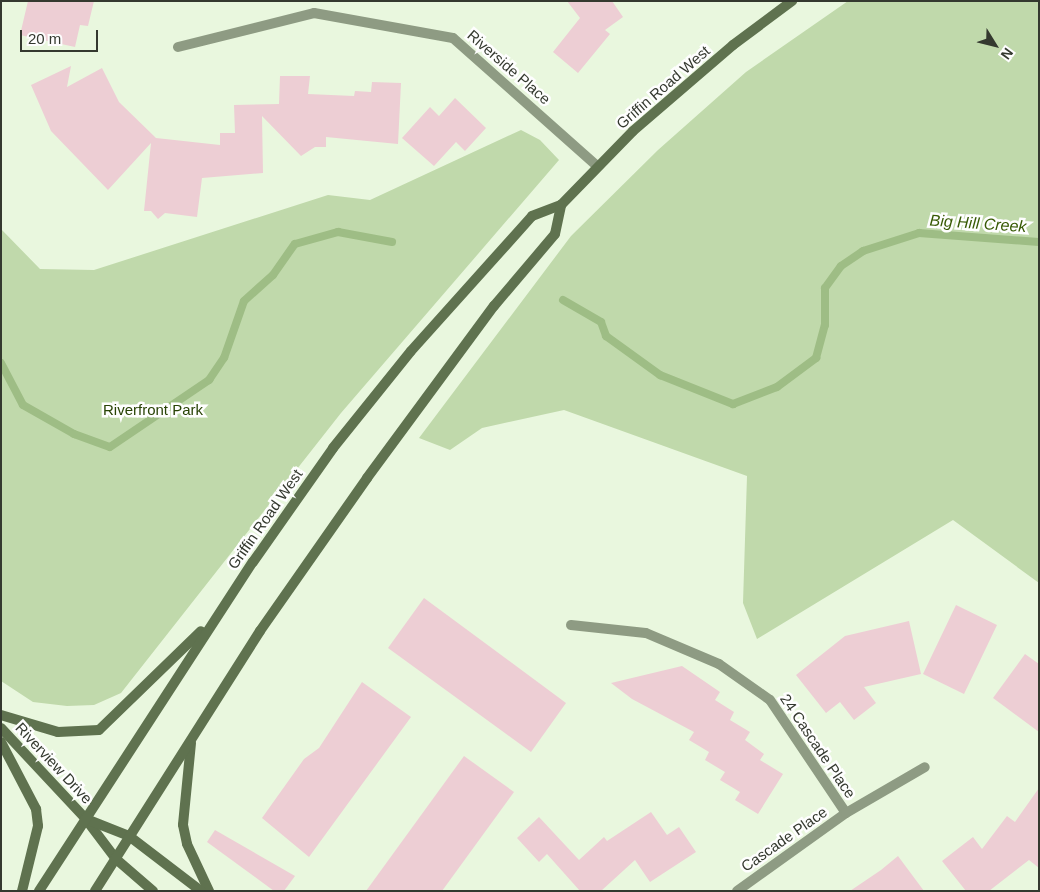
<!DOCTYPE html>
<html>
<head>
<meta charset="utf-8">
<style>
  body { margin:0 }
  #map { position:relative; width:1040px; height:892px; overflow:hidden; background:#e9f7de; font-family:Helvetica,sans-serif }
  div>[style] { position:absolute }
  .green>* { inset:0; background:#c0d9ab }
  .stream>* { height:8px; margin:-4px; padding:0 4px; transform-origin:4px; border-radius:4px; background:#9ebd85 }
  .building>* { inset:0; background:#edced4 }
  .street>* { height:10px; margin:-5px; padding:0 5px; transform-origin:5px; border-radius:5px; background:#8e9b83 }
  .secondary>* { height:10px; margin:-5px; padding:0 5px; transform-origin:5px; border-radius:5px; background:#5f724f }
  span { translate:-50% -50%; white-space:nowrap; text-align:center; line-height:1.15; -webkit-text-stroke:5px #fefefe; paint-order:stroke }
  .street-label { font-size:15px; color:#34392f }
  .park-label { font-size:15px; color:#284305 }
  .water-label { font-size:16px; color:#375a04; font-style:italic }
  .frame { position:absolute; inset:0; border:2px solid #34392f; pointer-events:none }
  .north { position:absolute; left:970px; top:20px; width:50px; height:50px; -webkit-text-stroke:4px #fefefe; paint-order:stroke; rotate:126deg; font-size:14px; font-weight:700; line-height:20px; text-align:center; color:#34392f }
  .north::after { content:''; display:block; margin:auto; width:18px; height:22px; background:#34392f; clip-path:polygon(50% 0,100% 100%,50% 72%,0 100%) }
  .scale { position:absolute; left:20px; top:30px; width:78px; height:22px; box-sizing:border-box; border:2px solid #34392f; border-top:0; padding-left:6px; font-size:15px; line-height:18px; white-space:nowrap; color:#34392f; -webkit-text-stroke:4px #fefefe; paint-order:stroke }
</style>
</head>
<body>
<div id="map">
  <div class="green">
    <i style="clip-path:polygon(848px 1px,1039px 1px,1039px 583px,953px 520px,757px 639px,743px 603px,747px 476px,564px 410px,482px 428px,450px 450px,419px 438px,571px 236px,658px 150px,746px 72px)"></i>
    <i style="clip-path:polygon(521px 130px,540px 140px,559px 160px,341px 413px,121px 693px,94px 705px,67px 706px,33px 702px,1px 681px,1px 229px,40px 269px,94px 270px,328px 195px,370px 200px)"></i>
  </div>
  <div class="stream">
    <i style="left:563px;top:300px;width:44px;rotate:30.1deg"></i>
    <i style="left:601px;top:322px;width:15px;rotate:70deg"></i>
    <i style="left:606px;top:336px;width:67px;rotate:35.8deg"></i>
    <i style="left:660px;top:375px;width:79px;rotate:21.7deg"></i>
    <i style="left:733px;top:404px;width:47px;rotate:-21.1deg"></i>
    <i style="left:777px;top:387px;width:49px;rotate:-36.6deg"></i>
    <i style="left:816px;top:358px;width:34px;rotate:-75deg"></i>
    <i style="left:825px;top:325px;width:37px;rotate:-90deg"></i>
    <i style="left:825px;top:288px;width:27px;rotate:-54deg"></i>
    <i style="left:841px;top:266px;width:27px;rotate:-34deg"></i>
    <i style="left:863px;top:251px;width:59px;rotate:-17.8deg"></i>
    <i style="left:919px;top:233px;width:120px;rotate:4.3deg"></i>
    <i style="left:1px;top:363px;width:47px;rotate:62.4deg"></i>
    <i style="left:23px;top:405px;width:59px;rotate:29.6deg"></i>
    <i style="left:74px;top:434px;width:38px;rotate:20deg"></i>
    <i style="left:110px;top:447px;width:120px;rotate:-34.1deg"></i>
    <i style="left:209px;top:380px;width:27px;rotate:-56deg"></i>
    <i style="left:224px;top:358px;width:60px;rotate:-70.7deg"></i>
    <i style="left:244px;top:301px;width:39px;rotate:-42deg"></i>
    <i style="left:273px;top:275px;width:38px;rotate:-55deg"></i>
    <i style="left:295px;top:244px;width:45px;rotate:-15.6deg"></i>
    <i style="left:338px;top:232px;width:55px;rotate:10.5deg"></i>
  </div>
  <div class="building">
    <i style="clip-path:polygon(28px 1px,94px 1px,88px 26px,80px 25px,75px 47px,20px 35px)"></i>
    <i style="clip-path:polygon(567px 1px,612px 1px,623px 17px,605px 30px,610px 34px,578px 73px,553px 52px,580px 18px)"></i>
    <i style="clip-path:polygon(71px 66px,67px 87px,102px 68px,119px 102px,156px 138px,220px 145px,220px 133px,235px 133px,234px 105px,279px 104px,280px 76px,310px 76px,308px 94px,354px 96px,355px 91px,371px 92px,372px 82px,401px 83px,398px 144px,326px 137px,326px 147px,315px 147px,301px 156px,262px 116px,263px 173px,202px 178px,197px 217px,165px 213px,158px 219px,151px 211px,144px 211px,151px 143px,108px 190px,51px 131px,31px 85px)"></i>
    <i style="clip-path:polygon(455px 98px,486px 128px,465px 151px,456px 142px,434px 166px,402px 138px,430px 107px,439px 116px)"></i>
    <i style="clip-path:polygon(424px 598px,566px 703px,531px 752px,388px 648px)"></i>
    <i style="clip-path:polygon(956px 605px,997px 625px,964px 694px,923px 674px)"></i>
    <i style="clip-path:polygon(909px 621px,921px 674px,864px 687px,876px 703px,854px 720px,840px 702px,826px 713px,796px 675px,845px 636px)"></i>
    <i style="clip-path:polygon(1025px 654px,1039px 664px,1039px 732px,993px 698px)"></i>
    <i style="clip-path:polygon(682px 666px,720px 692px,715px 700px,734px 712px,730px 720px,750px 732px,745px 740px,764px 754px,760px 760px,783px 774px,758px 814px,735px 800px,740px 792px,720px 780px,725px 772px,705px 760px,709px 752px,689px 740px,694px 732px,632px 699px,611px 683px)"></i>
    <i style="clip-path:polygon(362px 682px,411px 717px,309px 857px,262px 818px,304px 759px,319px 748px)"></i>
    <i style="clip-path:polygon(464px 756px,514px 792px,442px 891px,366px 891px)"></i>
    <i style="clip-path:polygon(1039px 788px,1039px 868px,1029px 860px,989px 891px,966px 891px,942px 861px,973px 837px,982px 849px,1007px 816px,1015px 822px)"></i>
    <i style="clip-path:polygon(651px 812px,667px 835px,679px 827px,696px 852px,650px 882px,635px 860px,601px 891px,580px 891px,547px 854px,539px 862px,517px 838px,539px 817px,579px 860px,604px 837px,607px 841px)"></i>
    <i style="clip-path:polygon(215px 830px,295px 876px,284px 891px,274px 891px,207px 842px)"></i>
    <i style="clip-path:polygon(898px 856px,924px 891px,850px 891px,881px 870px)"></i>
  </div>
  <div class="street">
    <i style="left:178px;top:47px;width:140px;rotate:-14deg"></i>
    <i style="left:314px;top:13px;width:141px;rotate:10.2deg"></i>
    <i style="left:453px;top:38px;width:193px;rotate:41.6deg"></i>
    <i style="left:571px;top:625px;width:75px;rotate:6.1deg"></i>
    <i style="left:646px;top:633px;width:79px;rotate:23deg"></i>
    <i style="left:719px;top:664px;width:62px;rotate:35.2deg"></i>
    <i style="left:770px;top:700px;width:136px;rotate:56.1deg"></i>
    <i style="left:737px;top:891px;width:134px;rotate:-35.6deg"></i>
    <i style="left:846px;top:813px;width:91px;rotate:-30.2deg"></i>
  </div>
  <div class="secondary">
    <i style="left:1px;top:715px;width:59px;rotate:16.6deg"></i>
    <i style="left:58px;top:732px;width:41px;rotate:-2.8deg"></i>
    <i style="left:99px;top:730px;width:142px;rotate:-44.1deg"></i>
    <i style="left:1px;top:728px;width:123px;rotate:47deg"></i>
    <i style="left:85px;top:818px;width:51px;rotate:52.9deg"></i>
    <i style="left:116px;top:859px;width:49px;rotate:40.9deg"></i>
    <i style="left:1px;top:742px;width:76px;rotate:62.4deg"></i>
    <i style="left:36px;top:809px;width:17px;rotate:83deg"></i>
    <i style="left:38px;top:826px;width:67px;rotate:103.8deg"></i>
    <i style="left:191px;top:743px;width:82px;rotate:95.6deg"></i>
    <i style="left:183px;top:825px;width:19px;rotate:78deg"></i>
    <i style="left:187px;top:844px;width:52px;rotate:64.9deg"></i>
    <i style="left:86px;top:819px;width:46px;rotate:21.6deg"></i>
    <i style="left:129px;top:836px;width:91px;rotate:37.4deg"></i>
    <i style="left:39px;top:891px;width:392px;rotate:-57deg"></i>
    <i style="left:253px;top:562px;width:139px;rotate:-54.9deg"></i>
    <i style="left:333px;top:448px;width:124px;rotate:-51.2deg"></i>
    <i style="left:411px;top:351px;width:181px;rotate:-48.1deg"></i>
    <i style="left:532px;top:216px;width:31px;rotate:-21deg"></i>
    <i style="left:561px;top:205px;width:103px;rotate:-45.8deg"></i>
    <i style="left:633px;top:131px;width:132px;rotate:-40.7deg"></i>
    <i style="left:733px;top:45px;width:74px;rotate:-36.7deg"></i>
    <i style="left:95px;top:891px;width:308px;rotate:-57.6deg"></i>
    <i style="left:260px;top:631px;width:187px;rotate:-55deg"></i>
    <i style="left:367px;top:478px;width:214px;rotate:-53.6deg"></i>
    <i style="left:494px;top:306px;width:94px;rotate:-49.7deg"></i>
    <i style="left:555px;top:234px;width:30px;rotate:-78deg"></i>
  </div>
  <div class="street-label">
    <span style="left:509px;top:67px;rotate:41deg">Riverside Place</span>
    <span style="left:663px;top:87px;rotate:-41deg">Griffin Road West</span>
    <span style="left:265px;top:519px;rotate:-55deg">Griffin Road West</span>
    <span style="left:818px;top:746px;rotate:56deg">24 Cascade Place</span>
    <span style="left:54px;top:763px;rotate:47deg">Riverview Drive</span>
    <span style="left:784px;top:839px;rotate:-35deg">Cascade Place</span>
  </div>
  <div class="park-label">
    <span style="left:153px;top:410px">Riverfront Park</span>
  </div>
  <div class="water-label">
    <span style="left:978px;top:224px;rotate:4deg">Big Hill Creek</span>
  </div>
  <div class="frame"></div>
  <div class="north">N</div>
  <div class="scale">20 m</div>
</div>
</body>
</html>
